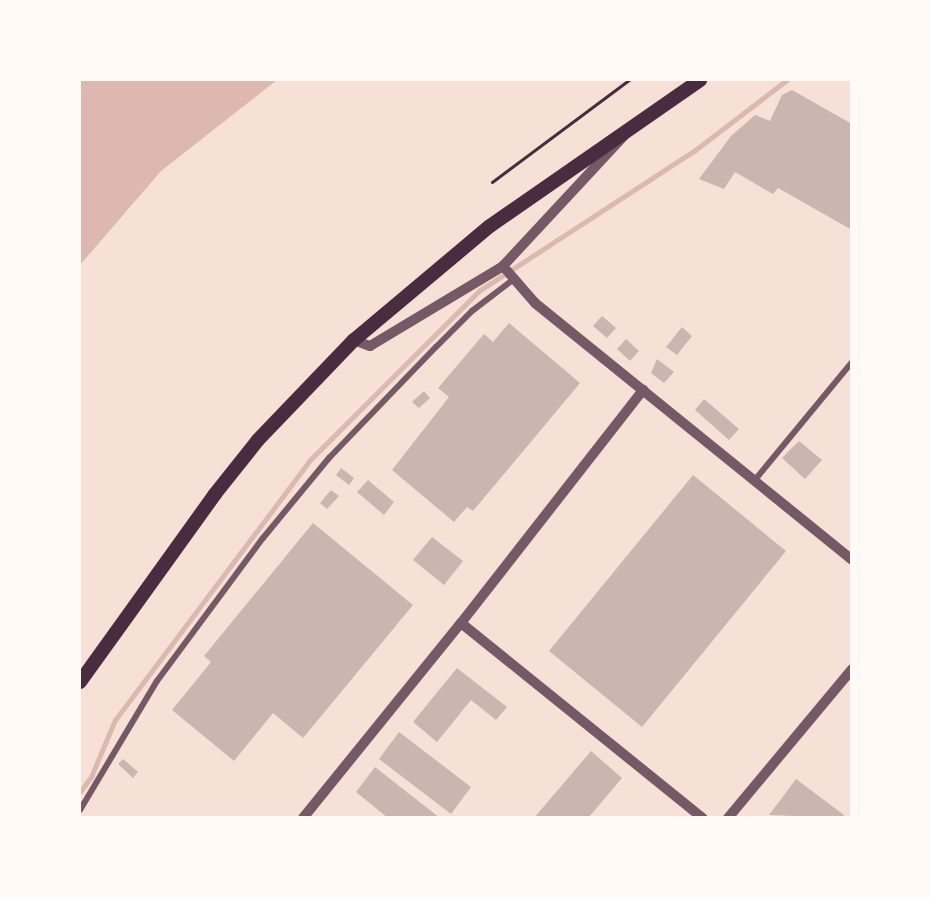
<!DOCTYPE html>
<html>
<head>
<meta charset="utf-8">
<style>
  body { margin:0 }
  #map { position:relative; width:931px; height:897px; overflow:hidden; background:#f7e1d7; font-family:Barlow,sans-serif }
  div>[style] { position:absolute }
  .water>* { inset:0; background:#dcb8b0 }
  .stream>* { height:4.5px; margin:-2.25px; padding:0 2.25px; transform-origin:2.25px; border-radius:2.25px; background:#dcb8b0 }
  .building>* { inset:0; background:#ccb4b1 }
  .path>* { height:3px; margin:-1.5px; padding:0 1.5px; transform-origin:1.5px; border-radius:1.5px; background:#4a2c40 }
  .minor>* { height:6px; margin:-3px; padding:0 3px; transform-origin:3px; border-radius:3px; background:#755966 }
  .tertiary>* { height:10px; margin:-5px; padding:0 5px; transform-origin:5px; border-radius:5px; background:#755966 }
  .primary>* { height:14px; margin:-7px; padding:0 7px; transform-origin:7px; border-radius:7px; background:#4a2c40 }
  span { translate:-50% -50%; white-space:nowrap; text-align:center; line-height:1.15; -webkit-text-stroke:5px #fffaf5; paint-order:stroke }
  .frame { position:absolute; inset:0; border:81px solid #fffaf5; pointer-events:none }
</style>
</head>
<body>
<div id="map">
  <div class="water">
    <i style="clip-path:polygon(80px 80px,277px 80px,161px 171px,80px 265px)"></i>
  </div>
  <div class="stream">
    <i style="left:80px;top:792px;width:19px;rotate:-54deg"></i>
    <i style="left:91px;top:777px;width:62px;rotate:-67.2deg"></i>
    <i style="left:115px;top:720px;width:325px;rotate:-53.1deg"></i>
    <i style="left:310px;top:460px;width:239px;rotate:-45deg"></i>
    <i style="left:479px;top:291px;width:257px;rotate:-33.1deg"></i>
    <i style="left:694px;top:151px;width:117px;rotate:-37.4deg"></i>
  </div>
  <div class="building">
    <i style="clip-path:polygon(792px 90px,852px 124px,852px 230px,778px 188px,773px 194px,735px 172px,724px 189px,699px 179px,731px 136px,755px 115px,770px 121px,782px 95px)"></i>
    <i style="clip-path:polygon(602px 316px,616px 328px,607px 338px,593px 326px)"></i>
    <i style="clip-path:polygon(509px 323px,580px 383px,473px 511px,467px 507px,454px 522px,392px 470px,449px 397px,438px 388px,484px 334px,493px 342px)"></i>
    <i style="clip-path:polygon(682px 327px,692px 336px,677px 355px,666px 347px)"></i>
    <i style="clip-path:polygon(626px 339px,639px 351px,630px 361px,617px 349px)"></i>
    <i style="clip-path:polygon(657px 359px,674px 372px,664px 383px,651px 373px)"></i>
    <i style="clip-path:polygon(424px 391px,430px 398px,419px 408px,412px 402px)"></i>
    <i style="clip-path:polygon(704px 399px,739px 429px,729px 440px,695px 410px)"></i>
    <i style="clip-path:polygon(799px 441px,822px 460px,805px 479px,782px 458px)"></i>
    <i style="clip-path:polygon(341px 468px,354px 478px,349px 485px,336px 475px)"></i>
    <i style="clip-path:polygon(693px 475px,786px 551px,642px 727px,549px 651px)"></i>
    <i style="clip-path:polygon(368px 480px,394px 502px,384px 515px,357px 492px)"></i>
    <i style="clip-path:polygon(331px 490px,339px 496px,327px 509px,320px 503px)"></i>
    <i style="clip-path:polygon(313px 523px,413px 605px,303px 738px,273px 713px,234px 761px,172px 710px,211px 662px,204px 656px)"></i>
    <i style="clip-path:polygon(432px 537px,463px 561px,444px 585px,413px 560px)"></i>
    <i style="clip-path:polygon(457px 668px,507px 707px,496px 720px,471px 700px,437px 742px,413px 722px)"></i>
    <i style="clip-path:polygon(399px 732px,471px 787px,451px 814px,379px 759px)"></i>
    <i style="clip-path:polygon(591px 751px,622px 778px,588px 818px,534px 818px)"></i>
    <i style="clip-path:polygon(123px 759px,138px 772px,133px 778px,118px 764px)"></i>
    <i style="clip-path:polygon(375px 767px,440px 818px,388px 818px,356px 792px)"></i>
    <i style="clip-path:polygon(796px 779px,844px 815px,842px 818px,769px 815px)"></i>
  </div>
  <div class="path">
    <i style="left:492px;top:182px;width:171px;rotate:-36.7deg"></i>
  </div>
  <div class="minor">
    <i style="left:754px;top:481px;width:154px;rotate:-50.5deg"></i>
    <i style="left:80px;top:810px;width:150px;rotate:-59.2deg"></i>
    <i style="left:157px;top:681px;width:178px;rotate:-53.5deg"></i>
    <i style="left:263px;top:538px;width:104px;rotate:-50.5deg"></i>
    <i style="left:329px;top:458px;width:154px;rotate:-46.1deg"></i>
    <i style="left:436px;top:347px;width:51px;rotate:-45deg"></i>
    <i style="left:472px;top:311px;width:53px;rotate:-37.3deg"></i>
  </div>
  <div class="tertiary">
    <i style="left:503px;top:266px;width:49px;rotate:49.1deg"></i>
    <i style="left:535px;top:303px;width:408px;rotate:39deg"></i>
    <i style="left:354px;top:340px;width:17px;rotate:21deg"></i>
    <i style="left:370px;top:346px;width:155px;rotate:-31deg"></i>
    <i style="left:503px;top:266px;width:178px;rotate:-47.1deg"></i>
    <i style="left:461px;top:623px;width:311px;rotate:38.9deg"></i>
    <i style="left:303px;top:818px;width:251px;rotate:-51deg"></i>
    <i style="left:461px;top:623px;width:296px;rotate:-52deg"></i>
    <i style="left:728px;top:818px;width:194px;rotate:-50.2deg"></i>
  </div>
  <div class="primary">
    <i style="left:80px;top:682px;width:231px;rotate:-54.3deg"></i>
    <i style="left:215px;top:494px;width:69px;rotate:-51.5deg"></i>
    <i style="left:258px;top:440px;width:139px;rotate:-46.2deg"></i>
    <i style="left:354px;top:340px;width:177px;rotate:-40deg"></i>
    <i style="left:490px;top:226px;width:256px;rotate:-34.8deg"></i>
  </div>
  <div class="frame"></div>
</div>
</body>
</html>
